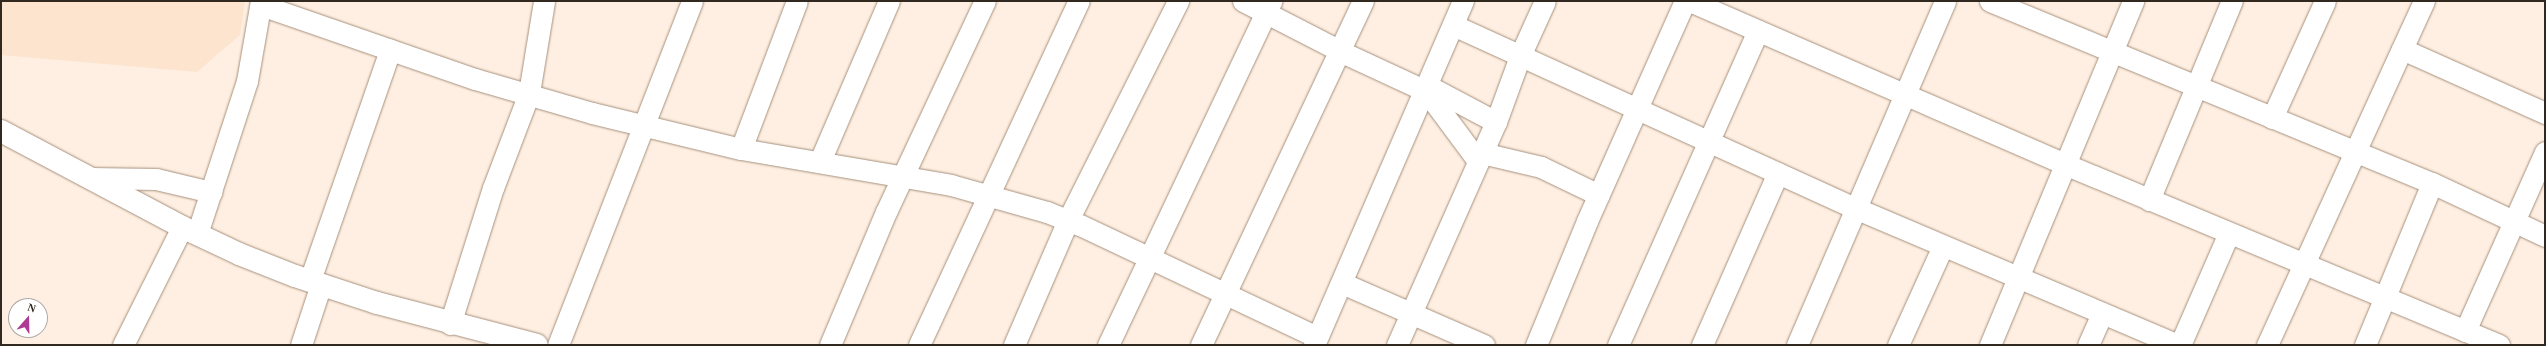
<!DOCTYPE html>
<html>
<head>
<meta charset="utf-8">
<style>
  body { margin:0 }
  #map { position:relative; width:2546px; height:346px; overflow:hidden; background:#feefe2; font-family:"Times New Roman",serif }
  div>[style] { position:absolute }
  .built>* { inset:0; background:#fce4cf }
  .roads { filter:drop-shadow(0 0 1px #a6907c) drop-shadow(0 0 1px #a6907c) }
  .minor>* { height:21px; margin:-10.5px; padding:0 10.5px; transform-origin:10.5px; border-radius:10.5px; background:#fff }
  .tertiary>* { height:22px; margin:-11px; padding:0 11px; transform-origin:11px; border-radius:11px; background:#fff }
  span { translate:-50% -50%; white-space:nowrap; text-align:center; line-height:1.15; -webkit-text-stroke:4px #fff; paint-order:stroke }
  .frame { position:absolute; inset:0; border:2px solid #312820; pointer-events:none }
  .north { position:absolute; left:8px; top:298px; width:40px; height:40px; box-sizing:border-box; background:#fff; border:1px solid #ada9a6; border-radius:50%; rotate:20deg; font-size:11px; font-weight:700; line-height:16px; text-align:center; color:#312820 }
  .north::after { content:''; display:block; margin:auto; width:14px; height:18px; background:#ae3a93; clip-path:polygon(50% 0,100% 100%,50% 72%,0 100%) }
</style>
</head>
<body>
<div id="map">
  <div class="built">
    <i style="clip-path:polygon(1px 1px,245px 1px,240px 35px,197px 72px,1px 55px)"></i>
  </div>
  <div class="roads">
    <div class="minor">
      <i style="left:1243px;top:1px;width:116px;rotate:27.2deg"></i>
      <i style="left:1346px;top:54px;width:88px;rotate:24.8deg"></i>
      <i style="left:1426px;top:91px;width:87px;rotate:53.4deg"></i>
      <i style="left:1690px;top:1px;width:411px;rotate:23.5deg"></i>
      <i style="left:2067px;top:165px;width:468px;rotate:22.6deg"></i>
      <i style="left:1990px;top:1px;width:478px;rotate:22.4deg"></i>
      <i style="left:2432px;top:183px;width:125px;rotate:25.1deg"></i>
      <i style="left:2424px;top:1px;width:53px;rotate:114.6deg"></i>
      <i style="left:2402px;top:49px;width:157px;rotate:24.1deg"></i>
      <i style="left:261px;top:5px;width:226px;rotate:19.1deg"></i>
      <i style="left:475px;top:79px;width:122px;rotate:16.2deg"></i>
      <i style="left:592px;top:113px;width:153px;rotate:13.6deg"></i>
      <i style="left:741px;top:149px;width:213px;rotate:9.7deg"></i>
      <i style="left:951px;top:185px;width:100px;rotate:15.7deg"></i>
      <i style="left:1047px;top:212px;width:35px;rotate:22deg"></i>
      <i style="left:1080px;top:225px;width:262px;rotate:25.3deg"></i>
      <i style="left:1453px;top:25px;width:442px;rotate:24.5deg"></i>
      <i style="left:1855px;top:208px;width:350px;rotate:23deg"></i>
      <i style="left:1428px;top:86px;width:77px;rotate:27.9deg"></i>
      <i style="left:2272px;top:118px;width:128px;rotate:-65.6deg"></i>
      <i style="left:741px;top:149px;width:158px;rotate:-69.3deg"></i>
      <i style="left:1482px;top:153px;width:61px;rotate:13.3deg"></i>
      <i style="left:1541px;top:167px;width:64px;rotate:25.8deg"></i>
      <i style="left:820px;top:161px;width:174px;rotate:-66.7deg"></i>
      <i style="left:90px;top:178px;width:66px;rotate:0.9deg"></i>
      <i style="left:156px;top:179px;width:57px;rotate:13.3deg"></i>
      <i style="left:2149px;top:200px;width:216px;rotate:-67.4deg"></i>
      <i style="left:197px;top:234px;width:161px;rotate:-71.9deg"></i>
      <i style="left:247px;top:81px;width:81px;rotate:-80.1deg"></i>
      <i style="left:310px;top:280px;width:244px;rotate:-70.8deg"></i>
      <i style="left:1342px;top:283px;width:155px;rotate:23.6deg"></i>
      <i style="left:450px;top:324px;width:143px;rotate:-72.5deg"></i>
      <i style="left:493px;top:188px;width:102px;rotate:-69.2deg"></i>
      <i style="left:529px;top:93px;width:93px;rotate:-80.7deg"></i>
      <i style="left:2465px;top:331px;width:196px;rotate:-65.9deg"></i>
      <i style="left:123px;top:345px;width:132px;rotate:-63.4deg"></i>
      <i style="left:301px;top:345px;width:64px;rotate:-71.8deg"></i>
      <i style="left:558px;top:345px;width:369px;rotate:-68.7deg"></i>
      <i style="left:830px;top:345px;width:144px;rotate:-67.2deg"></i>
      <i style="left:886px;top:212px;width:233px;rotate:-64.9deg"></i>
      <i style="left:919px;top:345px;width:379px;rotate:-65.1deg"></i>
      <i style="left:1014px;top:345px;width:136px;rotate:-66.6deg"></i>
      <i style="left:1068px;top:220px;width:245px;rotate:-63.3deg"></i>
      <i style="left:1108px;top:345px;width:381px;rotate:-64.6deg"></i>
      <i style="left:1201px;top:345px;width:380px;rotate:-64.8deg"></i>
      <i style="left:1314px;top:345px;width:375px;rotate:-66.6deg"></i>
      <i style="left:1397px;top:345px;width:244px;rotate:-66.1deg"></i>
      <i style="left:1496px;top:122px;width:70px;rotate:-70deg"></i>
      <i style="left:1520px;top:56px;width:60px;rotate:-65.6deg"></i>
      <i style="left:1536px;top:345px;width:134px;rotate:-67.6deg"></i>
      <i style="left:1587px;top:221px;width:241px;rotate:-66deg"></i>
      <i style="left:1618px;top:345px;width:344px;rotate:-66deg"></i>
      <i style="left:1702px;top:345px;width:188px;rotate:-66.2deg"></i>
      <i style="left:1797px;top:345px;width:374px;rotate:-66.7deg"></i>
      <i style="left:1898px;top:345px;width:109px;rotate:-65.6deg"></i>
      <i style="left:1990px;top:345px;width:373px;rotate:-67.4deg"></i>
      <i style="left:2088px;top:345px;width:35px;rotate:-66deg"></i>
      <i style="left:2180px;top:345px;width:122px;rotate:-66.4deg"></i>
      <i style="left:2267px;top:345px;width:325px;rotate:-65.5deg"></i>
      <i style="left:2365px;top:345px;width:175px;rotate:-67.5deg"></i>
    </div>
    <div class="tertiary">
      <i style="left:1px;top:131px;width:205px;rotate:27.9deg"></i>
      <i style="left:182px;top:227px;width:63px;rotate:25.3deg"></i>
      <i style="left:239px;top:254px;width:60px;rotate:21.4deg"></i>
      <i style="left:295px;top:276px;width:86px;rotate:18.2deg"></i>
      <i style="left:377px;top:303px;width:165px;rotate:14.7deg"></i>
    </div>
  </div>
  <div class="frame"></div>
  <div class="north">N</div>
</div>
</body>
</html>
